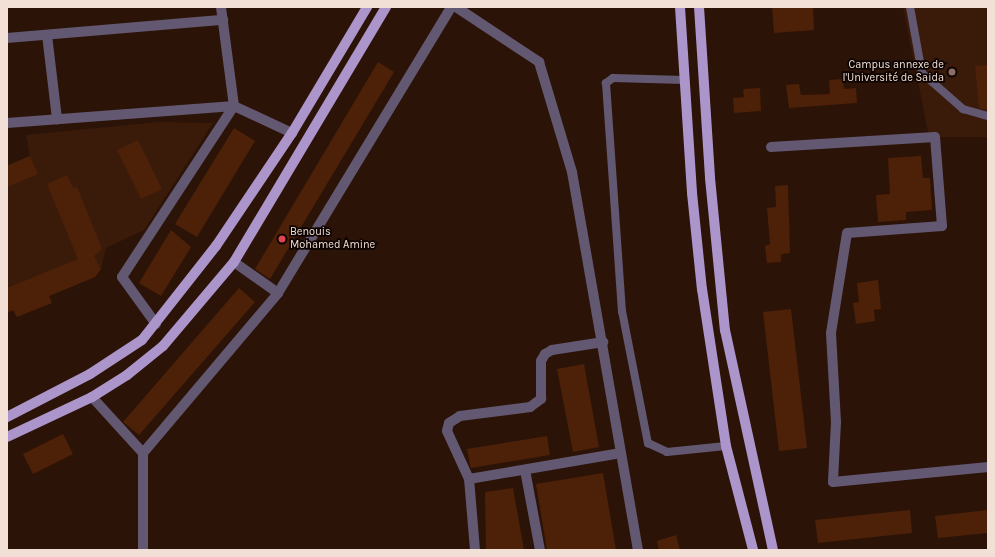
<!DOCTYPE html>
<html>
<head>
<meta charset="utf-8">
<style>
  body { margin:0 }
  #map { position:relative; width:995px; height:557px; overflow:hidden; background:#2c1307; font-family:Karla,sans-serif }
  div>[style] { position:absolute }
  .built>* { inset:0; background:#3a1b0a }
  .building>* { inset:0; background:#4d2008 }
  .service>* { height:8px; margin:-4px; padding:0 4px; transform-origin:4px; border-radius:4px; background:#635872 }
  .minor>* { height:10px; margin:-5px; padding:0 5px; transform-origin:5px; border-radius:5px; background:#635872 }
  .tertiary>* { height:10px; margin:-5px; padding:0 5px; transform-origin:5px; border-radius:5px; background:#635872 }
  .primary>* { height:10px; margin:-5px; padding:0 5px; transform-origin:5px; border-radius:5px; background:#ac95cb }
  .dots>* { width:11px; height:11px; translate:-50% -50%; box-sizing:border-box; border:2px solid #0d0402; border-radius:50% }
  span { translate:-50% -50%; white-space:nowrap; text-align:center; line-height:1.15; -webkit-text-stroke:3.5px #0d0402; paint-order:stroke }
  .poi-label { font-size:11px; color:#f2e0d7 }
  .right { translate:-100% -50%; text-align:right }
  .left { translate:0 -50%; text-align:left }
  .frame { position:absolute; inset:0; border:8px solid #f2e0d7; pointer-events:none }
</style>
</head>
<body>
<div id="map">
  <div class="built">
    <i style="clip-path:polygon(903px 7px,988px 7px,988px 137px,929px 137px)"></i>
    <i style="clip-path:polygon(159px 122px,213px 123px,144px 230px,106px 248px,101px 269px,95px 277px,7px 313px,7px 165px,30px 156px,26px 135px)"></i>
  </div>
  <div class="building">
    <i style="clip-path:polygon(772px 7px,813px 7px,814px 30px,774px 33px)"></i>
    <i style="clip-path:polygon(378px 62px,394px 72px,270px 279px,255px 269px)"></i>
    <i style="clip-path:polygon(988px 65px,988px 110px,979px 108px,975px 66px)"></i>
    <i style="clip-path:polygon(843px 79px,844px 89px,856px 88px,857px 103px,789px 108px,786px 85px,799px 84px,801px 95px,830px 94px,829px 80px)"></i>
    <i style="clip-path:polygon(760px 88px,761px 111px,734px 113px,733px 98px,744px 97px,743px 89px)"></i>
    <i style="clip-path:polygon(234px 128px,255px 141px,197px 237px,175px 224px)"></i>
    <i style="clip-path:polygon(138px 140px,162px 189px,141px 199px,117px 150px)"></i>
    <i style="clip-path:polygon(30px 156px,38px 174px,7px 187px,7px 166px)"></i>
    <i style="clip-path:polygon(921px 156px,923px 178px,930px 178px,932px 210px,906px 212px,906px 220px,878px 222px,876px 195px,890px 194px,888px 158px)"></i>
    <i style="clip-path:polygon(67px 175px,73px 188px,77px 187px,102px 249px,94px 256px,101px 269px,95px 277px,49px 296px,52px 303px,17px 317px,13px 310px,7px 312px,7px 288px,78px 259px,47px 184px)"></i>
    <i style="clip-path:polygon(788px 185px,790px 253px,781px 254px,781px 262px,767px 263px,765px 246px,770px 244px,767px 208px,776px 207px,775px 186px)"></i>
    <i style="clip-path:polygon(171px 230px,191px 247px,161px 296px,139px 283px)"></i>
    <i style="clip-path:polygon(878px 280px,881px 309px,874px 310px,875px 321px,856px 324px,853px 303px,859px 302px,857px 283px)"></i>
    <i style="clip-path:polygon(239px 288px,255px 302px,139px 435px,123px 422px)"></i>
    <i style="clip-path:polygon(791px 309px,807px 448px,779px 451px,763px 312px)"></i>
    <i style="clip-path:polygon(584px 364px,599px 447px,573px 452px,557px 369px)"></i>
    <i style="clip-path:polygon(63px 434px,73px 454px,33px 474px,23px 454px)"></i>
    <i style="clip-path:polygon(547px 436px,550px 455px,471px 468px,470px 465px,467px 449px)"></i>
    <i style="clip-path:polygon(603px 473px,616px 550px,547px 550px,536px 484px)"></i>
    <i style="clip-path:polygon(513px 488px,524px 550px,486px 550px,485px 492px)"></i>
    <i style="clip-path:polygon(910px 510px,912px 533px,818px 543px,815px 520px)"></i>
    <i style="clip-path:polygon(988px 510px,988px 533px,938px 538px,935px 516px)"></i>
    <i style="clip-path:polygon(676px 535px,680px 550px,659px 550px,657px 541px)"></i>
  </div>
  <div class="service">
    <i style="left:910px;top:7px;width:67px;rotate:79.7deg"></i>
    <i style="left:922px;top:73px;width:55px;rotate:41.3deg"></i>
    <i style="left:963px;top:109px;width:26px;rotate:16deg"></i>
    <i style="left:684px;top:80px;width:71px;rotate:-178.4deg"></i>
    <i style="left:613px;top:78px;width:9px;rotate:144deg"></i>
    <i style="left:606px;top:83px;width:229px;rotate:86deg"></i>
    <i style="left:622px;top:311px;width:135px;rotate:78.9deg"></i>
    <i style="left:648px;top:443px;width:21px;rotate:25deg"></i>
    <i style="left:667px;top:452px;width:59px;rotate:-5.8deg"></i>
  </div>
  <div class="minor">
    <i style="left:47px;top:35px;width:85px;rotate:83.2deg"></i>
    <i style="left:7px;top:38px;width:217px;rotate:-4.8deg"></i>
    <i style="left:7px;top:123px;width:228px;rotate:-4.3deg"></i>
    <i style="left:234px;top:106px;width:64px;rotate:25deg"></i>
    <i style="left:771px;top:147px;width:164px;rotate:-3.5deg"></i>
    <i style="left:935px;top:137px;width:89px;rotate:85.5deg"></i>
    <i style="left:942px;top:226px;width:95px;rotate:175.8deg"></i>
    <i style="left:847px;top:233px;width:101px;rotate:99.1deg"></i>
    <i style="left:831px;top:333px;width:89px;rotate:86.8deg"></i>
    <i style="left:836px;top:422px;width:60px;rotate:92.9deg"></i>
    <i style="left:833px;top:482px;width:156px;rotate:-5.5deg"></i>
    <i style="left:234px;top:262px;width:54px;rotate:35.2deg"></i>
    <i style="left:156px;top:324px;width:58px;rotate:-125.9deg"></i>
    <i style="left:122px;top:277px;width:204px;rotate:-56.8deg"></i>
    <i style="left:234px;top:106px;width:100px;rotate:-97.5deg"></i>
    <i style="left:92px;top:397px;width:76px;rotate:47.7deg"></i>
    <i style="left:525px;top:470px;width:81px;rotate:79.4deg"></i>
    <i style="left:469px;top:479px;width:154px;rotate:-9.7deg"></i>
    <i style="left:143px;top:550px;width:97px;rotate:-90deg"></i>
    <i style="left:143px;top:453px;width:209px;rotate:-49.8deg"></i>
    <i style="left:278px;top:293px;width:334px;rotate:-58.8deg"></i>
    <i style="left:475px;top:550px;width:71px;rotate:-94.8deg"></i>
    <i style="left:469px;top:479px;width:53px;rotate:-114.6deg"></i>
    <i style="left:447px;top:431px;width:8px;rotate:-76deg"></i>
    <i style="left:449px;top:423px;width:13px;rotate:-32deg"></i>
    <i style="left:460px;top:416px;width:71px;rotate:-7.3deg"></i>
    <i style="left:530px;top:407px;width:14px;rotate:-36deg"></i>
    <i style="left:541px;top:399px;width:38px;rotate:-90deg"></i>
    <i style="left:541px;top:361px;width:8px;rotate:-60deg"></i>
    <i style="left:545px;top:354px;width:8px;rotate:-30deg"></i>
    <i style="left:552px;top:350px;width:52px;rotate:-8.9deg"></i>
  </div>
  <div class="tertiary">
    <i style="left:456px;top:7px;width:100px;rotate:33.5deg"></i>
    <i style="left:539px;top:62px;width:115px;rotate:73.3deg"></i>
    <i style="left:572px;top:172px;width:384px;rotate:80.1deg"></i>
  </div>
  <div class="primary">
    <i style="left:680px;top:7px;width:186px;rotate:86.3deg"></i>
    <i style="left:692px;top:193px;width:97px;rotate:84.1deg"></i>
    <i style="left:702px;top:289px;width:159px;rotate:81.3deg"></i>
    <i style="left:726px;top:446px;width:107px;rotate:75.4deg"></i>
    <i style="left:699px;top:7px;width:171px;rotate:86.3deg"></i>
    <i style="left:710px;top:178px;width:153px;rotate:84.4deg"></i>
    <i style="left:725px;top:330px;width:225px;rotate:77.7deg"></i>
    <i style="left:7px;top:417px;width:93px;rotate:-27.4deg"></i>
    <i style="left:90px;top:374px;width:62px;rotate:-33.2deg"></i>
    <i style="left:142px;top:340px;width:120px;rotate:-51.8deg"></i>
    <i style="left:216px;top:246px;width:136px;rotate:-56.1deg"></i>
    <i style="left:292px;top:133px;width:147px;rotate:-59.2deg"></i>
    <i style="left:7px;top:437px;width:94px;rotate:-25.2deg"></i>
    <i style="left:92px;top:397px;width:41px;rotate:-32.2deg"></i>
    <i style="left:127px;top:375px;width:46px;rotate:-38.9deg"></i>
    <i style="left:163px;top:346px;width:110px;rotate:-49.8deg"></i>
    <i style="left:234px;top:262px;width:297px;rotate:-59.2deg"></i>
  </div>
  <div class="dots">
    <i style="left:952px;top:72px;background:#8d6e63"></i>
    <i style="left:282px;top:239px;background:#e0444e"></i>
  </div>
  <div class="poi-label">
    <span class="right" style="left:944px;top:72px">Campus annexe de<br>l'Université de Saida</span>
    <span class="left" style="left:290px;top:239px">Benouis<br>Mohamed Amine</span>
  </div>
  <div class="frame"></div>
</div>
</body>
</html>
